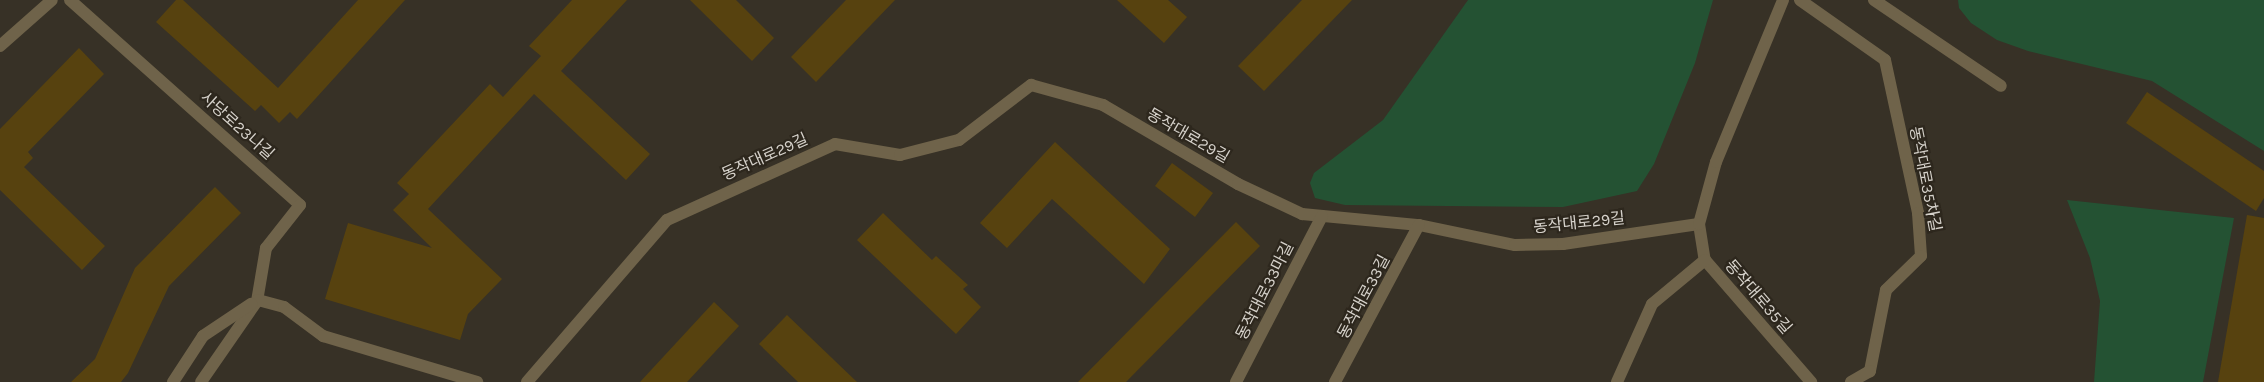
<!DOCTYPE html>
<html>
<head>
<meta charset="utf-8">
<style>
  body { margin:0 }
  #map { position:relative; width:2264px; height:382px; overflow:hidden; background:#373126; font-family:Karla,"Noto Sans KR",sans-serif }
  div>[style] { position:absolute }
  .green>* { inset:0; background:#245233 }
  .building>* { inset:0; background:#57420f }
  .street>* { height:12px; margin:-6px; padding:0 6px; transform-origin:6px; border-radius:6px; background:#6f634a }
  span { translate:-50% -50%; white-space:nowrap; text-align:center; line-height:1.15; -webkit-text-stroke:4.5px #2d271d; paint-order:stroke }
  .street-label { font-size:16px; color:#d5d1ca }
</style>
</head>
<body>
<div id="map">
  <div class="green">
    <i style="clip-path:polygon(1468px 0,1713px 0,1695px 63px,1654px 164px,1637px 191px,1563px 207px,1345px 205px,1315px 198px,1310px 183px,1314px 173px,1383px 120px)"></i>
    <i style="clip-path:polygon(1958px 0,2264px 0,2264px 151px,2152px 81px,2028px 51px,1997px 40px,1971px 23px,1959px 8px)"></i>
    <i style="clip-path:polygon(2067px 200px,2234px 218px,2203px 382px,2094px 382px,2100px 301px,2090px 258px)"></i>
  </div>
  <div class="building">
    <i style="clip-path:polygon(176px 0,183px 0,278px 88px,358px 0,405px 0,297px 119px,290px 112px,279px 123px,261px 105px,255px 111px,156px 22px)"></i>
    <i style="clip-path:polygon(572px 0,627px 0,561px 71px,650px 154px,626px 180px,534px 94px,428px 209px,502px 279px,468px 314px,460px 340px,325px 299px,348px 223px,432px 248px,393px 210px,409px 194px,397px 183px,490px 84px,503px 97px,541px 56px,529px 46px)"></i>
    <i style="clip-path:polygon(690px 0,736px 0,774px 38px,752px 61px)"></i>
    <i style="clip-path:polygon(846px 0,895px 0,816px 82px,791px 57px)"></i>
    <i style="clip-path:polygon(1117px 0,1168px 0,1187px 17px,1164px 43px)"></i>
    <i style="clip-path:polygon(1302px 0,1352px 0,1264px 91px,1238px 66px)"></i>
    <i style="clip-path:polygon(79px 48px,104px 74px,28px 152px,33px 158px,24px 167px,105px 246px,82px 270px,0 190px,0 129px)"></i>
    <i style="clip-path:polygon(2147px 92px,2264px 171px,2264px 198px,2256px 211px,2126px 123px)"></i>
    <i style="clip-path:polygon(1055px 142px,1170px 249px,1144px 284px,1052px 199px,1007px 248px,980px 223px)"></i>
    <i style="clip-path:polygon(1172px 163px,1213px 193px,1195px 217px,1155px 186px)"></i>
    <i style="clip-path:polygon(215px 187px,241px 213px,169px 286px,128px 373px,121px 382px,71px 382px,95px 359px,135px 268px)"></i>
    <i style="clip-path:polygon(883px 213px,932px 260px,936px 256px,968px 285px,963px 289px,981px 307px,956px 334px,857px 240px)"></i>
    <i style="clip-path:polygon(2247px 215px,2264px 218px,2264px 382px,2218px 382px)"></i>
    <i style="clip-path:polygon(1236px 222px,1260px 246px,1126px 382px,1078px 382px)"></i>
    <i style="clip-path:polygon(714px 302px,739px 326px,687px 382px,640px 382px)"></i>
    <i style="clip-path:polygon(787px 315px,857px 382px,798px 382px,759px 344px)"></i>
  </div>
  <div class="street">
    <i style="left:70px;top:0;width:308px;rotate:41.7deg"></i>
    <i style="left:300px;top:205px;width:55px;rotate:128.3deg"></i>
    <i style="left:266px;top:248px;width:54px;rotate:99.6deg"></i>
    <i style="left:257px;top:301px;width:98px;rotate:124.7deg"></i>
    <i style="left:1800px;top:0;width:104px;rotate:35.2deg"></i>
    <i style="left:1885px;top:60px;width:157px;rotate:77.8deg"></i>
    <i style="left:1918px;top:213px;width:43px;rotate:86deg"></i>
    <i style="left:1921px;top:256px;width:49px;rotate:135.8deg"></i>
    <i style="left:1886px;top:290px;width:83px;rotate:101.2deg"></i>
    <i style="left:1870px;top:371px;width:22px;rotate:150deg"></i>
    <i style="left:1874px;top:0;width:153px;rotate:34.1deg"></i>
    <i style="left:0;top:46px;width:69px;rotate:-41.5deg"></i>
    <i style="left:1699px;top:224px;width:36px;rotate:81deg"></i>
    <i style="left:1705px;top:260px;width:162px;rotate:49deg"></i>
    <i style="left:258px;top:300px;width:27px;rotate:15deg"></i>
    <i style="left:284px;top:307px;width:49px;rotate:36.6deg"></i>
    <i style="left:323px;top:336px;width:161px;rotate:16.6deg"></i>
    <i style="left:173px;top:382px;width:55px;rotate:-56.9deg"></i>
    <i style="left:203px;top:336px;width:58px;rotate:-33.7deg"></i>
    <i style="left:527px;top:382px;width:214px;rotate:-49.2deg"></i>
    <i style="left:667px;top:220px;width:184px;rotate:-24.3deg"></i>
    <i style="left:835px;top:144px;width:66px;rotate:9.6deg"></i>
    <i style="left:900px;top:155px;width:61px;rotate:-14.3deg"></i>
    <i style="left:959px;top:140px;width:91px;rotate:-37.4deg"></i>
    <i style="left:1031px;top:85px;width:75px;rotate:15.5deg"></i>
    <i style="left:1103px;top:105px;width:156px;rotate:30.3deg"></i>
    <i style="left:1238px;top:184px;width:71px;rotate:25.1deg"></i>
    <i style="left:1302px;top:214px;width:118px;rotate:5.4deg"></i>
    <i style="left:1419px;top:225px;width:98px;rotate:11.8deg"></i>
    <i style="left:1515px;top:245px;width:48px;rotate:-1.2deg"></i>
    <i style="left:1563px;top:244px;width:137px;rotate:-8.4deg"></i>
    <i style="left:1699px;top:224px;width:64px;rotate:-74.7deg"></i>
    <i style="left:1716px;top:162px;width:175px;rotate:-67.5deg"></i>
    <i style="left:1236px;top:382px;width:187px;rotate:-62.6deg"></i>
    <i style="left:1335px;top:382px;width:178px;rotate:-61.9deg"></i>
    <i style="left:1617px;top:382px;width:85px;rotate:-65.8deg"></i>
    <i style="left:1652px;top:304px;width:69px;rotate:-39.7deg"></i>
  </div>
  <div class="street-label">
    <span style="left:237px;top:126px;rotate:42deg">사당로23나길</span>
    <span style="left:1188px;top:136px;rotate:30deg">동작대로29길</span>
    <span style="left:765px;top:157px;rotate:-24deg">동작대로29길</span>
    <span style="left:1925px;top:179px;rotate:79deg">동작대로35차길</span>
    <span style="left:1579px;top:223px;rotate:-6deg">동작대로29길</span>
    <span style="left:1265px;top:291px;rotate:-63deg">동작대로33마길</span>
    <span style="left:1364px;top:297px;rotate:-62deg">동작대로33길</span>
    <span style="left:1758px;top:297px;rotate:49deg">동작대로35길</span>
  </div>
</div>
</body>
</html>
